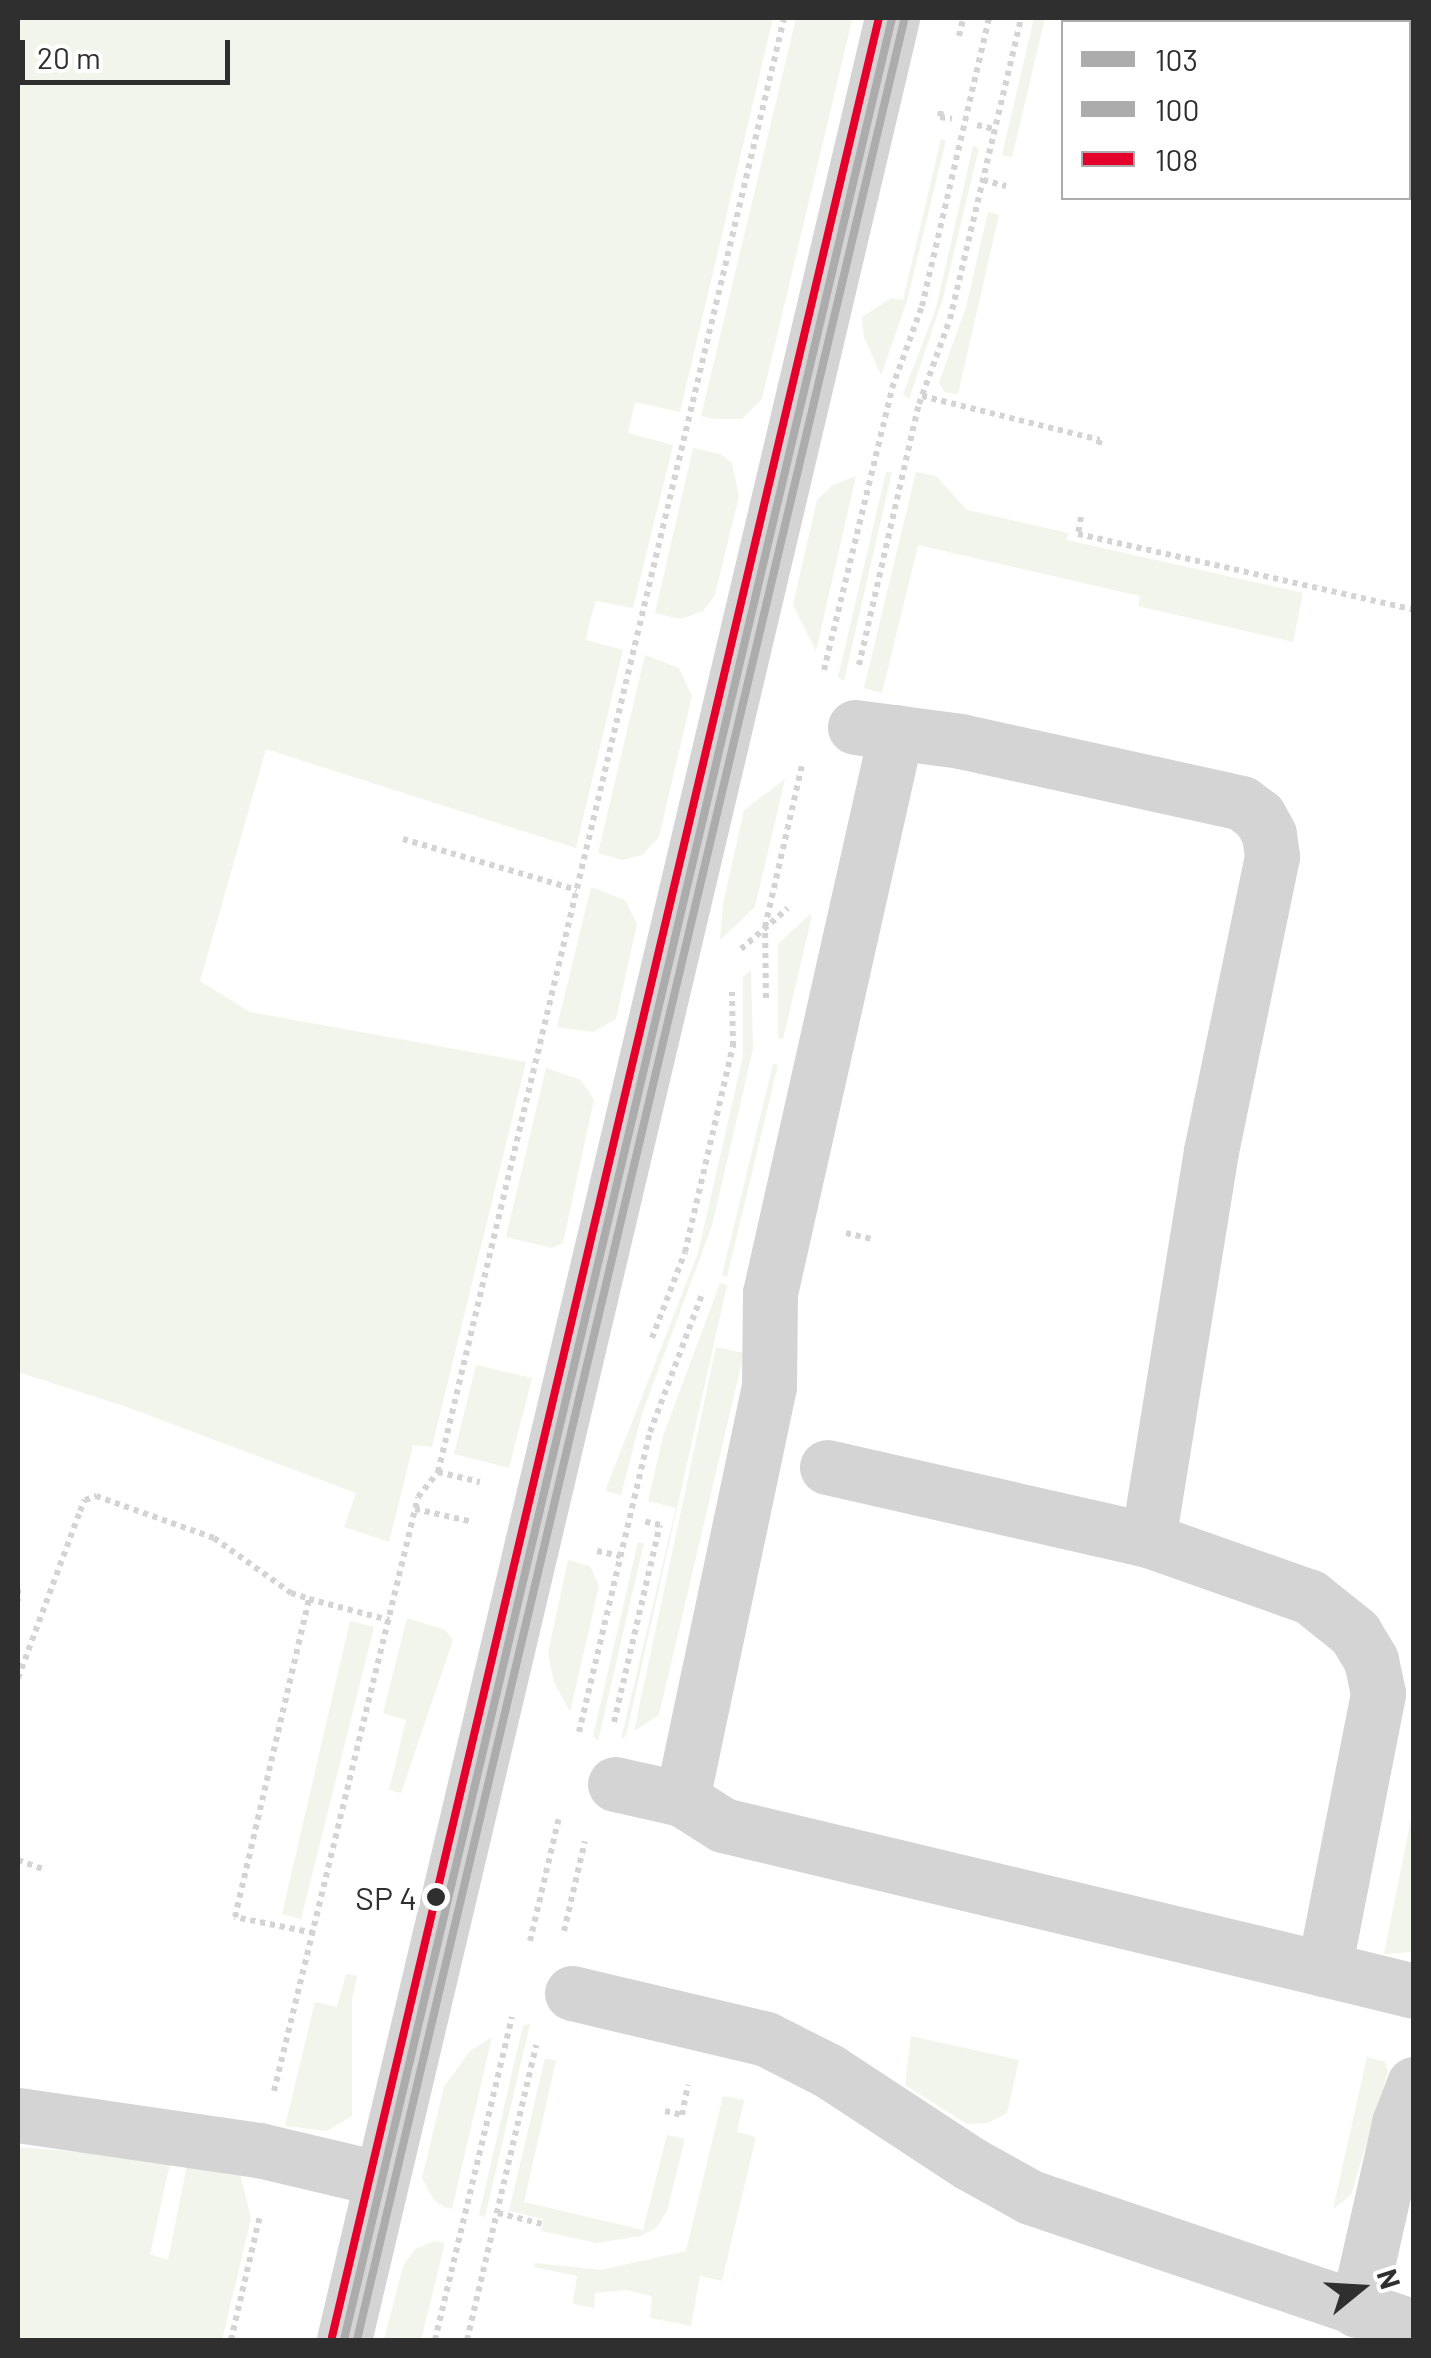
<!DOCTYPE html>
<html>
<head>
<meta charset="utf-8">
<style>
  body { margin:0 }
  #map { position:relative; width:1431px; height:2358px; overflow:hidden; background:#fff; font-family:Barlow,sans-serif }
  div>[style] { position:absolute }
  .green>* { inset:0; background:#f1f5ec }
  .path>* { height:6px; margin-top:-3px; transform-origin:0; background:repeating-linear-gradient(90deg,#d4d4d4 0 5px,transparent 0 10px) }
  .minor>* { height:55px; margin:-27.5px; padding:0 27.5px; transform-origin:27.5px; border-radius:27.5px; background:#d4d4d4 }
  .bus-1>* { height:8px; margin:-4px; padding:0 4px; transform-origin:4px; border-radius:4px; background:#acacac }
  .bus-2>* { height:8px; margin:-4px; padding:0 4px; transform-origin:4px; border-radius:4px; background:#acacac }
  .bus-3>* { height:8px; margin:-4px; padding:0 4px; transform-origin:4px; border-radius:4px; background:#e4002b }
  .dots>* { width:28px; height:28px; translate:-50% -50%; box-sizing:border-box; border:5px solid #fff; border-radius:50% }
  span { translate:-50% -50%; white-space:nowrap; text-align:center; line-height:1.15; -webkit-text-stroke:10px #fff; paint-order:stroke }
  .bus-label { font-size:32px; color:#2f2f2f }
  .right { translate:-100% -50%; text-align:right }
  .frame { position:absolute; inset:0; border:20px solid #2f2f2f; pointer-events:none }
  .legend { position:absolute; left:1061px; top:20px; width:350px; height:180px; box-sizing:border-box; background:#fff; border:2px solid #acacac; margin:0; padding:12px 18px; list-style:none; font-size:30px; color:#2f2f2f }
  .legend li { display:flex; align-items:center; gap:20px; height:50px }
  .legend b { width:50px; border:2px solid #acacac }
  .north { position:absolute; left:1311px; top:2238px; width:100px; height:100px; -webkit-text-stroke:8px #fff; paint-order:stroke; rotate:72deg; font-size:28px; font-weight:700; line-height:40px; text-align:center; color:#2f2f2f }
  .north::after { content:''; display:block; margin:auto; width:35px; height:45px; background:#2f2f2f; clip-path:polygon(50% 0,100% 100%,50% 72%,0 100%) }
  .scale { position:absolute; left:20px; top:40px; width:210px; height:45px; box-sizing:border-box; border:5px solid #2f2f2f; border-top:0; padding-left:12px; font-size:30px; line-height:35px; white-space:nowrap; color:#2f2f2f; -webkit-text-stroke:8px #fff; paint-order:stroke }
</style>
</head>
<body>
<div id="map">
  <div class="green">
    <i style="clip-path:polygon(18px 18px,773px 18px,680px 412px,635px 402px,628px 433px,673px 445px,633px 608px,596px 601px,590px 620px,586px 640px,623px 650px,576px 848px,266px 749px,200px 981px,250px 1012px,526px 1062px,432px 1447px,413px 1445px,389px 1542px,344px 1527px,356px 1493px,130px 1408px,18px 1372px)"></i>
    <i style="clip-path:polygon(796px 18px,852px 20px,762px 399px,742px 419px,713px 419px,701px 416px)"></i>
    <i style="clip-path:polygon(1034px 18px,1045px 18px,1012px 157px,1002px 155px)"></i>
    <i style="clip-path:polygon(941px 139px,946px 140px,907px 301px,881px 375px,864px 337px,862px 317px,891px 298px,903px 300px)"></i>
    <i style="clip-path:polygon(973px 146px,979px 148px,943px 298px,909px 399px,903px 394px,936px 308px)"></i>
    <i style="clip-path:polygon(988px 212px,999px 215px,958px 394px,944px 392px,939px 382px,966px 307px)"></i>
    <i style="clip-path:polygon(693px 448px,720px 454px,732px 463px,739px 496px,715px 595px,703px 611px,680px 619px,655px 613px)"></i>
    <i style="clip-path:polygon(886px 472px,892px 472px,844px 681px,838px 677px)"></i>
    <i style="clip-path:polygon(916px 472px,936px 476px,967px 510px,1068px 533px,1067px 540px,1303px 593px,1293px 642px,1138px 606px,1140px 596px,918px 545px,882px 693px,864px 688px)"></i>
    <i style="clip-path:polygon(856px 476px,816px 651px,793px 605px,817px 500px,833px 485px)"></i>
    <i style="clip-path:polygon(645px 655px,679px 668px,692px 696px,659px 837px,642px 855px,622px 860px,598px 853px)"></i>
    <i style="clip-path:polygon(785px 779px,755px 907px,720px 940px,723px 904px,744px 810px)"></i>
    <i style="clip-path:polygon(591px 887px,625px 900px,637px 924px,616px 1019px,593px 1032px,557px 1027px)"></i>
    <i style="clip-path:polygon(809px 915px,812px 916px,783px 1039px,778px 1038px,778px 944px)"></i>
    <i style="clip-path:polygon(751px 970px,753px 1049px,712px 1226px,642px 1414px,621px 1495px,606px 1491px,607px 1486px,698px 1253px,743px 1056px,743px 977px)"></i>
    <i style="clip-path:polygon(773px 1064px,778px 1065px,727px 1277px,722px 1275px)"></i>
    <i style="clip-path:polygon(546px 1068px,581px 1080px,594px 1100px,563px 1243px,552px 1248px,506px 1237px)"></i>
    <i style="clip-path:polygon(720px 1283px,727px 1285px,626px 1736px,621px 1739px,676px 1508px,648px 1501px,663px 1436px)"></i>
    <i style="clip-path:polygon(716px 1347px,744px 1353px,659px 1715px,634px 1731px)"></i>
    <i style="clip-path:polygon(476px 1365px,532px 1378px,509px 1468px,454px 1454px)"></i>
    <i style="clip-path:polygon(638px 1542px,644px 1543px,598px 1741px,593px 1736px)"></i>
    <i style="clip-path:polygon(568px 1560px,590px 1566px,599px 1586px,570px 1712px,554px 1682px,548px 1653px)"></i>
    <i style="clip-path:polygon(407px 1618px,445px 1630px,453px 1640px,401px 1793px,389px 1790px,406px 1720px,383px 1713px)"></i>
    <i style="clip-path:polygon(350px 1621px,374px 1627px,301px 1919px,282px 1914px)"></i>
    <i style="clip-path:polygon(1413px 1809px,1413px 1952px,1384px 1954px)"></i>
    <i style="clip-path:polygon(346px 1974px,357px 1976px,352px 2000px,352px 2116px,327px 2131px,285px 2126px,315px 2002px,337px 2007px)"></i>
    <i style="clip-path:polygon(530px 2024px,485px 2217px,479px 2215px,523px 2025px)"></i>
    <i style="clip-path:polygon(911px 2036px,1019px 2060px,1007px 2113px,988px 2123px,967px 2124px,905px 2085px)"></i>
    <i style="clip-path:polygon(492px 2037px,452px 2209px,444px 2207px,434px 2200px,422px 2178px,444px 2087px,470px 2051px)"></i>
    <i style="clip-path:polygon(1367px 2057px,1385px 2062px,1388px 2072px,1351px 2195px,1333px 2209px)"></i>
    <i style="clip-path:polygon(545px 2058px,556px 2061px,524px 2202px,643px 2230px,667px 2135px,685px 2139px,667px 2211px,656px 2228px,641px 2236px,597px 2243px,542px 2231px,543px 2219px,509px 2211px)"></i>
    <i style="clip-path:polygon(723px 2096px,744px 2100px,737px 2132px,756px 2137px,722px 2281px,700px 2276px,691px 2326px,650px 2318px,652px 2296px,626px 2290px,595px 2293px,594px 2308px,573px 2304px,577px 2276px,534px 2267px,535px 2263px,601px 2270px,686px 2251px)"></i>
    <i style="clip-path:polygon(18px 2147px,171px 2159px,150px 2254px,168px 2260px,188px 2160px,239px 2169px,251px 2219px,222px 2340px,18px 2340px)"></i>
    <i style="clip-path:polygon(435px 2241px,445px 2243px,421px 2340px,384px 2340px,403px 2266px,415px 2249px)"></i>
  </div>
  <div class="path">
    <i style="left:959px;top:36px;width:18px;rotate:-77deg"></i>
    <i style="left:941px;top:111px;width:6px;rotate:99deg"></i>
    <i style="left:940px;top:117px;width:12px;rotate:9deg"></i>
    <i style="left:977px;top:125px;width:18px;rotate:13deg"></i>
    <i style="left:983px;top:180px;width:24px;rotate:15deg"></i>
    <i style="left:922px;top:396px;width:183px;rotate:13.9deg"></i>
    <i style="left:1100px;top:440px;width:7px;rotate:106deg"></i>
    <i style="left:1081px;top:517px;width:17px;rotate:100deg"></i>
    <i style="left:1078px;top:534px;width:344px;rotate:12.7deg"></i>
    <i style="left:859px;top:665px;width:268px;rotate:-77.1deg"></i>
    <i style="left:919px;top:404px;width:90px;rotate:-70deg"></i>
    <i style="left:950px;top:319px;width:309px;rotate:-76.7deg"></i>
    <i style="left:824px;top:670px;width:290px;rotate:-76.4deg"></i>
    <i style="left:892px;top:388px;width:87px;rotate:-69.9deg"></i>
    <i style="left:922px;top:306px;width:296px;rotate:-76.9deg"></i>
    <i style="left:403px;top:839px;width:181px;rotate:16.3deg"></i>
    <i style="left:741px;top:949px;width:62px;rotate:-41.1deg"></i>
    <i style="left:766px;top:998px;width:71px;rotate:-90.8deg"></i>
    <i style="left:765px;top:927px;width:166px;rotate:-77.1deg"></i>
    <i style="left:846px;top:1233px;width:28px;rotate:13deg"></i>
    <i style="left:652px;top:1338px;width:92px;rotate:-69deg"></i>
    <i style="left:685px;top:1252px;width:212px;rotate:-76.9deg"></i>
    <i style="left:733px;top:1046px;width:54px;rotate:-91.1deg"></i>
    <i style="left:438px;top:1472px;width:43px;rotate:13.4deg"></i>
    <i style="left:415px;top:1509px;width:59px;rotate:12.6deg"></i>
    <i style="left:597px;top:1551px;width:24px;rotate:12deg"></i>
    <i style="left:18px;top:1589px;width:12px;rotate:90deg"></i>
    <i style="left:18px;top:1678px;width:178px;rotate:-69.6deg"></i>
    <i style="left:80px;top:1511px;width:12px;rotate:-66deg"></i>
    <i style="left:85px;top:1500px;width:12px;rotate:-20deg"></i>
    <i style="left:96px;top:1496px;width:125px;rotate:19.6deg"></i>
    <i style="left:214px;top:1538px;width:95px;rotate:35.5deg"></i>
    <i style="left:291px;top:1593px;width:19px;rotate:18deg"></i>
    <i style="left:614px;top:1722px;width:202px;rotate:-76.9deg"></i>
    <i style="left:660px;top:1525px;width:17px;rotate:-167deg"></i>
    <i style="left:579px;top:1732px;width:308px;rotate:-76.7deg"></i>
    <i style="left:650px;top:1432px;width:150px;rotate:-69.3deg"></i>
    <i style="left:18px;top:1860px;width:29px;rotate:20deg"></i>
    <i style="left:564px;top:1931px;width:92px;rotate:-76.9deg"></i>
    <i style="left:314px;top:1933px;width:81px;rotate:-168.6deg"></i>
    <i style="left:235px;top:1917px;width:326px;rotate:-76.9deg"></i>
    <i style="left:309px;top:1599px;width:83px;rotate:14.7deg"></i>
    <i style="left:530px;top:1941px;width:127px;rotate:-76.8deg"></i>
    <i style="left:274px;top:2091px;width:611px;rotate:-76.37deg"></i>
    <i style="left:418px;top:1497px;width:32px;rotate:-51deg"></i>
    <i style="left:438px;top:1472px;width:1495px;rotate:-76.61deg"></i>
    <i style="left:665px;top:2111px;width:17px;rotate:13deg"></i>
    <i style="left:682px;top:2115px;width:31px;rotate:-79deg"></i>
    <i style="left:498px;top:2213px;width:45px;rotate:14deg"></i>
    <i style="left:231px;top:2340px;width:128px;rotate:-76.9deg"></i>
    <i style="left:435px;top:2340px;width:332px;rotate:-76.6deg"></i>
    <i style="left:467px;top:2340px;width:303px;rotate:-76.8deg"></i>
  </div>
  <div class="minor">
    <i style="left:827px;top:1467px;width:329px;rotate:12.8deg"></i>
    <i style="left:1148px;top:1540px;width:394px;rotate:-80.8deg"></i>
    <i style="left:1211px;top:1151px;width:301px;rotate:-78.3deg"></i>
    <i style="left:1272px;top:856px;width:22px;rotate:-98deg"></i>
    <i style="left:1269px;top:834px;width:21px;rotate:-119deg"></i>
    <i style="left:1259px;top:816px;width:21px;rotate:-143deg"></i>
    <i style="left:1242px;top:803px;width:288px;rotate:-167.6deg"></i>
    <i style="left:961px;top:741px;width:107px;rotate:-172.5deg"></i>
    <i style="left:615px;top:1784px;width:69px;rotate:12.6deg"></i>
    <i style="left:682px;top:1799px;width:49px;rotate:32.4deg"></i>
    <i style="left:723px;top:1825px;width:618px;rotate:13.47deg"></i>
    <i style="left:1324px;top:1969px;width:281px;rotate:-78.9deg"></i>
    <i style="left:1378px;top:1693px;width:34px;rotate:-102deg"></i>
    <i style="left:1371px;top:1660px;width:31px;rotate:-121deg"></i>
    <i style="left:1355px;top:1633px;width:58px;rotate:-141.3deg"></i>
    <i style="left:1310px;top:1597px;width:172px;rotate:-160.6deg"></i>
    <i style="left:682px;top:1799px;width:421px;rotate:-78.1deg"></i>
    <i style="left:769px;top:1387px;width:94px;rotate:-89.4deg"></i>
    <i style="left:770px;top:1293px;width:575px;rotate:-77.34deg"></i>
    <i style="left:1324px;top:1969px;width:93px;rotate:13.7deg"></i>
    <i style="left:572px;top:1993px;width:199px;rotate:13.3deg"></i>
    <i style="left:766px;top:2039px;width:71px;rotate:26.9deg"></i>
    <i style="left:829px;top:2071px;width:168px;rotate:33.3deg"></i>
    <i style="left:969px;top:2163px;width:70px;rotate:29.1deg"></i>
    <i style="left:1030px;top:2197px;width:405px;rotate:18.7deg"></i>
    <i style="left:18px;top:2115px;width:244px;rotate:8.3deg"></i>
    <i style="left:259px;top:2150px;width:126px;rotate:13.3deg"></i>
    <i style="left:1357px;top:2310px;width:192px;rotate:-77.3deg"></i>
    <i style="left:1399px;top:2123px;width:42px;rotate:-69deg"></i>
    <i style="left:344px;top:2340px;width:2386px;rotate:-76.72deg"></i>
  </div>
  <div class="bus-1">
    <i style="left:344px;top:2340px;width:2386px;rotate:-76.72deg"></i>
  </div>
  <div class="bus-2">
    <i style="left:357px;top:2340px;width:2383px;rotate:-76.73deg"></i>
  </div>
  <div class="bus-3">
    <i style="left:332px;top:2337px;width:2383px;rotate:-76.73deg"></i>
  </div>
  <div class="dots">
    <i style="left:436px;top:1897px;background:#2f2f2f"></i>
  </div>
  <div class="bus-label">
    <span class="right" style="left:417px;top:1897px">SP 4</span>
  </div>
  <div class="frame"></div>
  <ul class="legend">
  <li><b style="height:12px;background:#acacac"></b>103</li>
  <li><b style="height:12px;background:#acacac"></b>100</li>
  <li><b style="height:12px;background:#e4002b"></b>108</li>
  </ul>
  <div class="north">N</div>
  <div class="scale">20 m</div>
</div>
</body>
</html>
